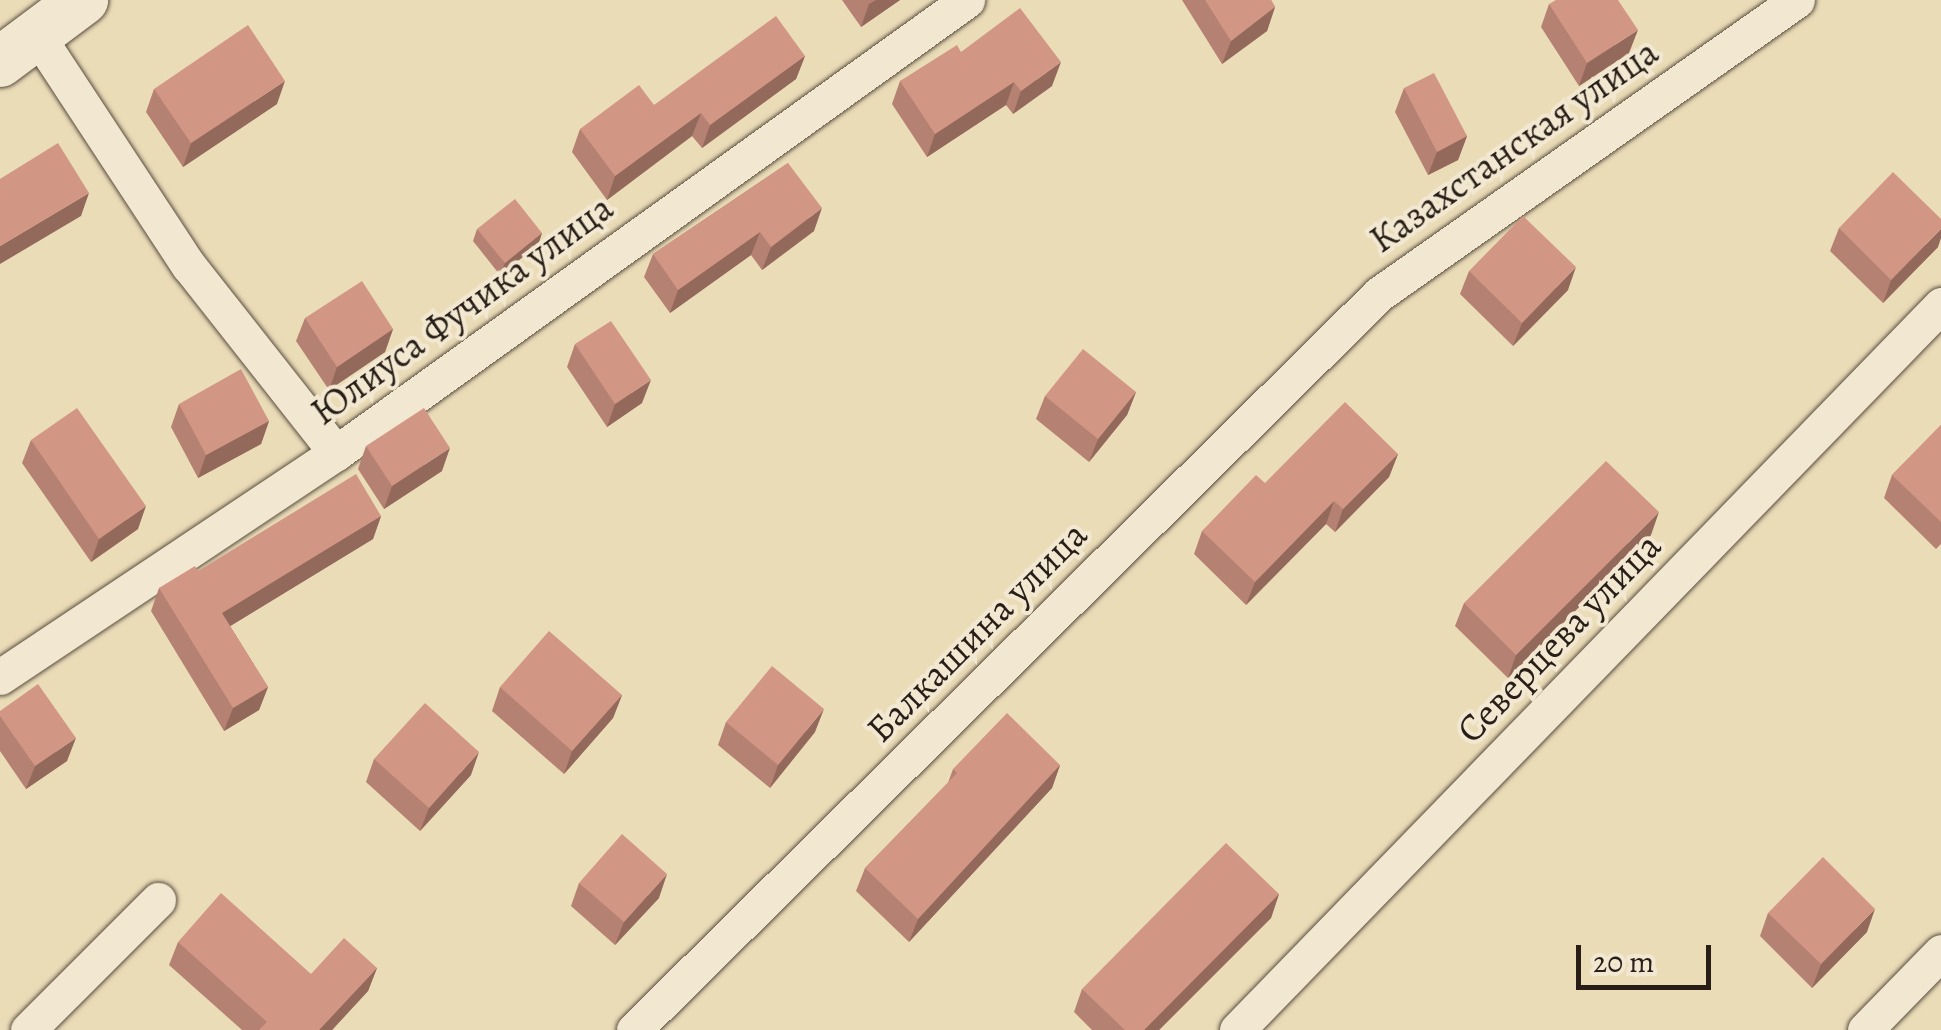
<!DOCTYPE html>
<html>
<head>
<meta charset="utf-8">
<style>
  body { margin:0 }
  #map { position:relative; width:1941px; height:1030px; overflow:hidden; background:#ebdcb8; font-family:Alegreya,serif }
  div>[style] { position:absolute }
  .roads { filter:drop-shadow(0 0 2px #594e3f) drop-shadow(0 0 2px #594e3f) }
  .street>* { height:35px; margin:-17.5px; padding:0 17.5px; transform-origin:17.5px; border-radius:17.5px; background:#f2e8d1 }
  .secondary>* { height:50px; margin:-25px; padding:0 25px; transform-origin:25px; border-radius:25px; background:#f2e8d1 }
  .wall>* { inset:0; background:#b58172 }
  .shaded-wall>* { inset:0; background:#93695c }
  .building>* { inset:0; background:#d29684 }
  span { translate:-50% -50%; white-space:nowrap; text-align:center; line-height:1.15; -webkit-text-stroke:8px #f2e8d1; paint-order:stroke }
  .street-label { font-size:38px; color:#281e17 }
  .scale { position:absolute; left:1576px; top:945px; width:135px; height:45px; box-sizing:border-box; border:5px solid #281e17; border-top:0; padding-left:12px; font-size:30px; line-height:35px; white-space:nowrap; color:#281e17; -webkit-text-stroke:8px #f2e8d1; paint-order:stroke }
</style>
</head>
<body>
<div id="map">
  <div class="roads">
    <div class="street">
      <i style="left:37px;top:35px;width:277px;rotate:56.7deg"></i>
      <i style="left:189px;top:266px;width:238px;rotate:51.8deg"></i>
      <i style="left:0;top:677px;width:404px;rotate:-33.7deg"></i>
      <i style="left:336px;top:453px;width:777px;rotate:-35.67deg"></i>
      <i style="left:28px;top:1030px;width:184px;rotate:-45deg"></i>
      <i style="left:634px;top:1030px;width:1047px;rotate:-44.65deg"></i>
      <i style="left:1379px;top:294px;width:511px;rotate:-35.12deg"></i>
      <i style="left:1237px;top:1030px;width:1011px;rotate:-45.84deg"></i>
      <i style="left:1865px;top:1030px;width:109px;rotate:-45.7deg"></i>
    </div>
    <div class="secondary">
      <i style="left:0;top:62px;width:104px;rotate:-36.8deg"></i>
    </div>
  </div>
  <div class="wall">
    <i style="clip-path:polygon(842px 0,900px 0,861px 27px)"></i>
    <i style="clip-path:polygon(1182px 0,1271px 0,1275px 7px,1267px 31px,1222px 64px)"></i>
    <i style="clip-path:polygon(1549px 4px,1629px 53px,1579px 86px,1541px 27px)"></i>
    <i style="clip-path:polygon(961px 52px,1052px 86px,1013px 114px,1006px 105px,927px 157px,892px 104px,900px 81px)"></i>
    <i style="clip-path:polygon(805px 56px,796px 79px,702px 148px,692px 136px,607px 200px,572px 152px,580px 129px)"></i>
    <i style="clip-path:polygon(1404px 88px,1467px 136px,1458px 160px,1428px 175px,1395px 112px)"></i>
    <i style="clip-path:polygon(154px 89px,277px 104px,183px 167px,146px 112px)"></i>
    <i style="clip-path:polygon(788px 163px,814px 231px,762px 270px,751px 255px,670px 313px,644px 277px,653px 254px)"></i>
    <i style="clip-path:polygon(1839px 228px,1938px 247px,1883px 303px,1830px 251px)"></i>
    <i style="clip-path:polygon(477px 229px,542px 233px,538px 245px,500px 275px,473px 241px)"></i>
    <i style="clip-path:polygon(1469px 271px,1568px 290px,1513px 346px,1460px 294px)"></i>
    <i style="clip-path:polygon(305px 318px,393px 329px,385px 352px,329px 390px,296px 341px)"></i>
    <i style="clip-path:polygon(575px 344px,642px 403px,607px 427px,567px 367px)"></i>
    <i style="clip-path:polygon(1136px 392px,1127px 415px,1089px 462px,1036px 419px,1045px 396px)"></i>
    <i style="clip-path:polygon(179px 404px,269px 421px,261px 444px,198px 478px,171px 427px)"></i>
    <i style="clip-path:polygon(1941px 425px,1941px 544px,1936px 549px,1884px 498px,1892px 475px)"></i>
    <i style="clip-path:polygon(31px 440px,138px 529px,91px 562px,22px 463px)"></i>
    <i style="clip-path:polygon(366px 446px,442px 471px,384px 509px,358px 469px)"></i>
    <i style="clip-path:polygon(1398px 454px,1389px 477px,1335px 532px,1326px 524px,1246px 605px,1194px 554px,1202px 531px,1265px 483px)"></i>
    <i style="clip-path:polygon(381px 516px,373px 539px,230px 626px,268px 687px,259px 710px,224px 731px,151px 611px,159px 588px,198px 571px)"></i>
    <i style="clip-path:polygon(1651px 535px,1508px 678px,1455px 626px,1464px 603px)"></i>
    <i style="clip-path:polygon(500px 687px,622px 695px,613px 718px,564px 774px,492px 711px)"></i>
    <i style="clip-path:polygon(0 711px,67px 761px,26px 789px,0 751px)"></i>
    <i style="clip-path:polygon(726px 722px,815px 732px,770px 788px,718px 745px)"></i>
    <i style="clip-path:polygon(374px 759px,471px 775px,420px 831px,366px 782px)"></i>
    <i style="clip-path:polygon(1060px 765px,1052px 788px,909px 942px,856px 891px,865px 868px,948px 783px,953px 769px)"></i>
    <i style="clip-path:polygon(579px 883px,659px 898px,615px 945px,571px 906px)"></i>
    <i style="clip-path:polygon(1279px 894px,1271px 918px,1159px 1030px,1092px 1030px,1074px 1012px,1082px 989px)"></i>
    <i style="clip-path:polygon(1768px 913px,1867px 932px,1812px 988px,1760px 936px)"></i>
    <i style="clip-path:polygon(178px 942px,311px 974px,377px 968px,368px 991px,332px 1030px,242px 1030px,169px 965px)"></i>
  </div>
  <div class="shaded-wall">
    <i style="clip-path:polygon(876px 0,900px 0,861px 27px,869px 4px)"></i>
    <i style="clip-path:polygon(1275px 7px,1267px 31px,1222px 64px,1231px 41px)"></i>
    <i style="clip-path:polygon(1638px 30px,1629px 53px,1579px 86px,1587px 63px)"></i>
    <i style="clip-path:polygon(805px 56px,796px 79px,702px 148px,710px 125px)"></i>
    <i style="clip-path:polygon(1061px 62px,1052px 86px,1013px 114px,1021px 91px)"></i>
    <i style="clip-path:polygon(285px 81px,277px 104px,183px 167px,191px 143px)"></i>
    <i style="clip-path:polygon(1014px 82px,1006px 105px,927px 157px,935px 134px)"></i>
    <i style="clip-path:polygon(701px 113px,692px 136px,607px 200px,615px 176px)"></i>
    <i style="clip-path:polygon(1467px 136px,1458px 160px,1428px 175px,1437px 152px)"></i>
    <i style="clip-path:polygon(89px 193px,81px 216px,0 264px,0 246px)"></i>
    <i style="clip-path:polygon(822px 208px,814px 231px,762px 270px,771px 247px)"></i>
    <i style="clip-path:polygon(1941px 229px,1941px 238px,1938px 247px,1883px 303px,1891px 280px)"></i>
    <i style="clip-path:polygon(760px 232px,751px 255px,670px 313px,678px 290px)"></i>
    <i style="clip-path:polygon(542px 233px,538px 245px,500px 275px,505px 263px)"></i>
    <i style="clip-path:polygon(1576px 267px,1568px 290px,1513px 346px,1522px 323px)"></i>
    <i style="clip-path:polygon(393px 329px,385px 352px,329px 390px,337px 367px)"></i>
    <i style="clip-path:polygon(651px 380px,642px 403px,607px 427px,615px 404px)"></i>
    <i style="clip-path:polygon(1136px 392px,1127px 415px,1089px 462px,1098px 439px)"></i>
    <i style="clip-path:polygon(269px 421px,261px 444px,198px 478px,206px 455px)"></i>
    <i style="clip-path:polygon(450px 448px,442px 471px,384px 509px,392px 486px)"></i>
    <i style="clip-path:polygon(1398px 454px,1389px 477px,1335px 532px,1343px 509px)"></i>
    <i style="clip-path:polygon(1334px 501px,1326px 524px,1246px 605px,1255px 582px)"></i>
    <i style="clip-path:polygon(146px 506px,138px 529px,91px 562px,99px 539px)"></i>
    <i style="clip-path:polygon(1659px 512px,1651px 535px,1508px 678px,1516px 655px)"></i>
    <i style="clip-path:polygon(381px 516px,373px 539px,214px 636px,222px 613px)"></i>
    <i style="clip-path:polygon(268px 687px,259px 710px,224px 731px,233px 708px)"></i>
    <i style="clip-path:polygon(622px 695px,613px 718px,564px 774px,572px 751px)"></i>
    <i style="clip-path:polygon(824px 709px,815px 732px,770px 788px,778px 765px)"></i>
    <i style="clip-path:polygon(76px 738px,67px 761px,26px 789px,35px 766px)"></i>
    <i style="clip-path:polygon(479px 752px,471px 775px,420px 831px,429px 808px)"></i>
    <i style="clip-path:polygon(1060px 765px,1052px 788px,909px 942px,918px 919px)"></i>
    <i style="clip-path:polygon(667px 874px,659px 898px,615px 945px,624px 922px)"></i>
    <i style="clip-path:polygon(1279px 894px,1271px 918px,1159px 1030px,1144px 1030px)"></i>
    <i style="clip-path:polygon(1875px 909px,1867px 932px,1812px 988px,1821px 964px)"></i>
    <i style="clip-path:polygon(377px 968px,368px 991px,332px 1030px,319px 1030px)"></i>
  </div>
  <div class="building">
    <i style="clip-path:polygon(1205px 0,1271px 0,1275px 7px,1231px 41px)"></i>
    <i style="clip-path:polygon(1556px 0,1618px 0,1638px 30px,1587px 63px,1549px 4px)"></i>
    <i style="clip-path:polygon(1020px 8px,1061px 62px,1021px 91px,1014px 82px,935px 134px,900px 81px,957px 45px,961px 52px)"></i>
    <i style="clip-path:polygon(776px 16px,805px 56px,710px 125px,701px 113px,615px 176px,580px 129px,639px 85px,654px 105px)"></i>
    <i style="clip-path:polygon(248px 25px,285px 81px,191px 143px,154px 89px)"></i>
    <i style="clip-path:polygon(1434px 73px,1467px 136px,1437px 152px,1404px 88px)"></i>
    <i style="clip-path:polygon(58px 143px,89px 193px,0 246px,0 179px)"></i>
    <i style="clip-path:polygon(788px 163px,822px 208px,771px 247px,760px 232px,678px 290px,653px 254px)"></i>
    <i style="clip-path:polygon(1893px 172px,1941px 219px,1941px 229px,1891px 280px,1839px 228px)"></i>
    <i style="clip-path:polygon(515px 199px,542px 233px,505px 263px,477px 229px)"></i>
    <i style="clip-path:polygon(1523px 216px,1576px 267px,1522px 323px,1469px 271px)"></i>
    <i style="clip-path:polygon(362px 281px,393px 329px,337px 367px,305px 318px)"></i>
    <i style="clip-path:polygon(611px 321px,651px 380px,615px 404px,575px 344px)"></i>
    <i style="clip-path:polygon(1083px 349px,1136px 392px,1098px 439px,1045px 396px)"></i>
    <i style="clip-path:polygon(241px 369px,269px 421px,206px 455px,179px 404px)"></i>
    <i style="clip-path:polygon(1345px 402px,1398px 454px,1343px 509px,1334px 501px,1255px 582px,1202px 531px,1256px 475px,1265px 483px)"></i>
    <i style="clip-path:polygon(77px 408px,146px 506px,99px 539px,31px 440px)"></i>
    <i style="clip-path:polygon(424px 408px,450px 448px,392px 486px,366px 446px)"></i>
    <i style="clip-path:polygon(1941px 425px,1941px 522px,1892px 475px)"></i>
    <i style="clip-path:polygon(1606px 461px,1659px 512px,1516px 655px,1464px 603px)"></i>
    <i style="clip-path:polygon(356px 474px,381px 516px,222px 613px,268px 687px,233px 708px,159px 588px,195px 566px,198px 571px)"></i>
    <i style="clip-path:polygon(549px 631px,622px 695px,572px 751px,500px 687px)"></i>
    <i style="clip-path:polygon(772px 666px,824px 709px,778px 765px,726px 722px)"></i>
    <i style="clip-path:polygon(38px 684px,76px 738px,35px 766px,0 716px,0 711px)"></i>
    <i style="clip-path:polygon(425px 703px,479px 752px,429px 808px,374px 759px)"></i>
    <i style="clip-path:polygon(1007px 713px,1060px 765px,918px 919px,865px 868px,957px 773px,953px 769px)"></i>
    <i style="clip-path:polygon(622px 834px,667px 874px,624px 922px,579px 883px)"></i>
    <i style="clip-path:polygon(1226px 843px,1279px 894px,1144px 1030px,1125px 1030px,1082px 989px)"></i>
    <i style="clip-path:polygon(1823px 857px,1875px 909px,1821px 964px,1768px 913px)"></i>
    <i style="clip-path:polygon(221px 893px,311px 974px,344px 938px,377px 968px,319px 1030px,259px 1030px,267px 1022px,178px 942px)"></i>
  </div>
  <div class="street-label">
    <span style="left:1514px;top:146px;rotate:-35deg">Казахстанская улица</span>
    <span style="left:462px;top:310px;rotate:-36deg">Юлиуса Фучика улица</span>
    <span style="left:977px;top:632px;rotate:-45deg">Балкашина улица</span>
    <span style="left:1559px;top:638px;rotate:-46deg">Северцева улица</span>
  </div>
  <div class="scale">20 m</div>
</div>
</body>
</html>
